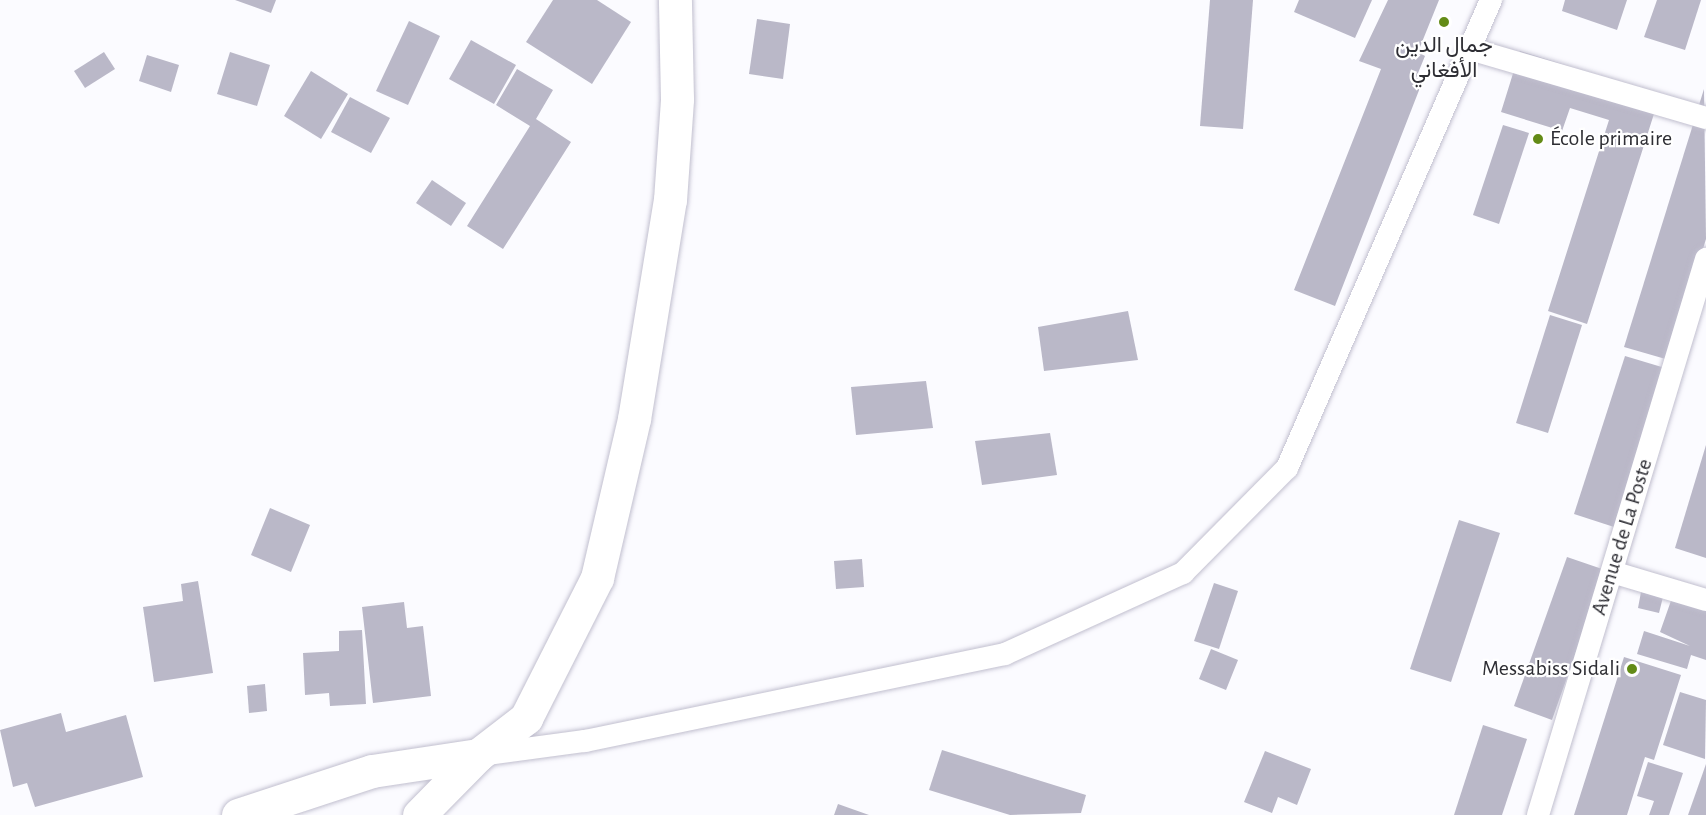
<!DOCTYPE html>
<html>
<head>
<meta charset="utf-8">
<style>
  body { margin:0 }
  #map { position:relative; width:1706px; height:815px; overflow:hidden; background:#fbfbff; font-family:"Alegreya Sans",Vazirmatn,sans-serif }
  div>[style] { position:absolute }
  .building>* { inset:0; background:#bab8c8 }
  .roads { filter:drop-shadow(0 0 2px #c1bfcf) drop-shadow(0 0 2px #c1bfcf) }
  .minor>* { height:22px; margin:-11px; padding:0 11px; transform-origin:11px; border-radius:11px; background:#fff }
  .primary>* { height:33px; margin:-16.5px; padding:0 16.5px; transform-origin:16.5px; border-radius:16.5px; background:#fff }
  .dots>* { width:16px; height:16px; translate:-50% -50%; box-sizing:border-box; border:3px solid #fff; border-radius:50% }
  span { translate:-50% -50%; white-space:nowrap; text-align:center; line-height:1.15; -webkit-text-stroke:4.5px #fff; paint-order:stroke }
  .poi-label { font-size:22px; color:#2e2e34 }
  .left { translate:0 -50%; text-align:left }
  .right { translate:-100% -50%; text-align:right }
  .street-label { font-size:22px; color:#2e2e34 }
</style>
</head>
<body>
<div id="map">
  <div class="building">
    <i style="clip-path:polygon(235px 0,276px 0,271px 13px)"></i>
    <i style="clip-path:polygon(553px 0,597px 0,631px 22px,592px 84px,526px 42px)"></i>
    <i style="clip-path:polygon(1210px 0,1253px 0,1243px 129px,1200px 126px)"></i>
    <i style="clip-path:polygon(1299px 0,1372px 0,1355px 38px,1294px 12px)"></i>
    <i style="clip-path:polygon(1388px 0,1439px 0,1418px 52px,1425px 56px,1416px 78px,1423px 80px,1335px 306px,1294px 290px,1381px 69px,1359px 61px)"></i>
    <i style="clip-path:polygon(1565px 0,1627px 0,1617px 30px,1562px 11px)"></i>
    <i style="clip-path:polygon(1657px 0,1701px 0,1685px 50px,1644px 37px)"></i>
    <i style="clip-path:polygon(757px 19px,790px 24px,783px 79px,749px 74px)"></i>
    <i style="clip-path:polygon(409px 21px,440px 36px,408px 105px,376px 91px)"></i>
    <i style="clip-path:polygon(471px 40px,516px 65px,494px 104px,449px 79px)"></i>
    <i style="clip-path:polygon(1520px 51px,1660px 95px,1587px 324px,1548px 311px,1609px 120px,1570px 108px,1562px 131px,1501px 112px)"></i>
    <i style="clip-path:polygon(104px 52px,115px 69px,85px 88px,74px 71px)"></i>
    <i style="clip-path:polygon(230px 52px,270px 65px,257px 106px,217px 94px)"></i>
    <i style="clip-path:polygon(147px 55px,179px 65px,171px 92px,139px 81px)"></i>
    <i style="clip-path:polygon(517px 69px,553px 90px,536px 119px,571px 142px,503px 249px,467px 226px,530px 126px,496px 105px)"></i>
    <i style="clip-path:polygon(311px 71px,348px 94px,321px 139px,284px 116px)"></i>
    <i style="clip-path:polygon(1704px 89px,1706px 239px,1669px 360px,1624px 347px)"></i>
    <i style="clip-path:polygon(350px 97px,390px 118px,371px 153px,331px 132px)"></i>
    <i style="clip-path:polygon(1503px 125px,1529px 133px,1499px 224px,1473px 215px)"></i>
    <i style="clip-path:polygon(432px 180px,466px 203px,451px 226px,416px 203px)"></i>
    <i style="clip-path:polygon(1128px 311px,1138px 360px,1044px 371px,1038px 327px)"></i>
    <i style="clip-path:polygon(1550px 315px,1582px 325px,1548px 433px,1516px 423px)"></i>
    <i style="clip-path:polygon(1625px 356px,1665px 368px,1614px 527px,1574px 514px)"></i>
    <i style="clip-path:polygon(926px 381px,933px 428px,856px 435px,851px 387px)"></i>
    <i style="clip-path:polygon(1050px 433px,1057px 475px,982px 485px,975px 441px)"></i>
    <i style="clip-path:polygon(1706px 445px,1706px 558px,1675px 548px)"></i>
    <i style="clip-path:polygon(270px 508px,310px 525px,291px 572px,251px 555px)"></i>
    <i style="clip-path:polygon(1459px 520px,1500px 533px,1451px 682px,1410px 669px)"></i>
    <i style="clip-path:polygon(1567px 557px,1605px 570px,1552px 720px,1514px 706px)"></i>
    <i style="clip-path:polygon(862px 559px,864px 587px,836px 589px,834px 561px)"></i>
    <i style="clip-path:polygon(198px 581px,213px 673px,154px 682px,143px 607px,183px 601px,181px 584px)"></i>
    <i style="clip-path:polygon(1214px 583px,1238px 591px,1219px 649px,1194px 641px)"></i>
    <i style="clip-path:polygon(1641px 592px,1663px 597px,1659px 613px,1638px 608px)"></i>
    <i style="clip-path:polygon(1673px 595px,1706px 605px,1706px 660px,1691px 655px,1687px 669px,1637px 654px,1644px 631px,1690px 646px,1660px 632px)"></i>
    <i style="clip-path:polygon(404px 602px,407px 628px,423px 626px,431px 696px,373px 703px,362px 607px)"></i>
    <i style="clip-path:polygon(362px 630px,366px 704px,330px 706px,329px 693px,305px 695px,303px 653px,339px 651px,339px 631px)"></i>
    <i style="clip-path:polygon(1211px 649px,1238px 660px,1226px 690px,1199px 679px)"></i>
    <i style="clip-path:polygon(1624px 657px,1681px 675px,1654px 760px,1645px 757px,1627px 815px,1574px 815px)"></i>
    <i style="clip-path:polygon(265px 684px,267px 711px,249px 713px,247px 686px)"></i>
    <i style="clip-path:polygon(1680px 692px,1706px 700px,1705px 759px,1663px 745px)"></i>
    <i style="clip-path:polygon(61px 713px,66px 732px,126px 715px,143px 777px,35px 807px,27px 783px,13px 787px,0 730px)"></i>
    <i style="clip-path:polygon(1483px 725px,1527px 739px,1502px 815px,1454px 815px)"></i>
    <i style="clip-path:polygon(942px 750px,1086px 795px,1081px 813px,1010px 815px,929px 790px)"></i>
    <i style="clip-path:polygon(1265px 751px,1311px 769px,1297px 805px,1278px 797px,1272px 813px,1244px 802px)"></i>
    <i style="clip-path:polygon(1648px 762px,1683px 773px,1669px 815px,1649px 815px,1654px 801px,1637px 796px)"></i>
    <i style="clip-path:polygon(1706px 764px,1706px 815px,1688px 815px)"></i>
    <i style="clip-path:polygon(838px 804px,869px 815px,834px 815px)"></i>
  </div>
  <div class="roads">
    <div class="minor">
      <i style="left:1470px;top:49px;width:246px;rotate:16.3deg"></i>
      <i style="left:1612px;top:572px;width:98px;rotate:16.6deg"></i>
      <i style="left:481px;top:755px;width:105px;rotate:-7.7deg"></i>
      <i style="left:585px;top:741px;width:429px;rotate:-11.7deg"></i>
      <i style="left:1005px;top:654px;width:196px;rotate:-24.5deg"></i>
      <i style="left:1183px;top:573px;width:148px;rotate:-45.3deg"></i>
      <i style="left:1287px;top:468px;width:511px;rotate:-66.45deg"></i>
      <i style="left:1538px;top:815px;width:581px;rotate:-73.19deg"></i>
    </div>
    <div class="primary">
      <i style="left:238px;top:815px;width:141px;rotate:-18.2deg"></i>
      <i style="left:372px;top:771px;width:107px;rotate:-8.6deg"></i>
      <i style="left:419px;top:815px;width:84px;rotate:-45.5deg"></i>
      <i style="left:478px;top:755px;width:61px;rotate:-37.6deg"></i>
      <i style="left:526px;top:718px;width:157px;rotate:-63.1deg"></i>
      <i style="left:597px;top:578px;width:163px;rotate:-76.9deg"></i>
      <i style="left:634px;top:419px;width:222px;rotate:-80.7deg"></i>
      <i style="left:670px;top:200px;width:101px;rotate:-86deg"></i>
      <i style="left:677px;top:99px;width:99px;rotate:-91.2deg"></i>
    </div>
  </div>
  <div class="dots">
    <i style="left:1444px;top:22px;background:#638b17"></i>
    <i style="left:1538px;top:139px;background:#638b17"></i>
    <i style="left:1632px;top:669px;background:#638b17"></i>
  </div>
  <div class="poi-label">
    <span style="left:1444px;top:58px">جمال الدين<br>الأفغاني</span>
    <span class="left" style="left:1550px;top:139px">École primaire</span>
    <span class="right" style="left:1620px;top:669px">Messabiss Sidali</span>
  </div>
  <div class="street-label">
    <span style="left:1622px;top:537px;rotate:-73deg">Avenue de La Poste</span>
  </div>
</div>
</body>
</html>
